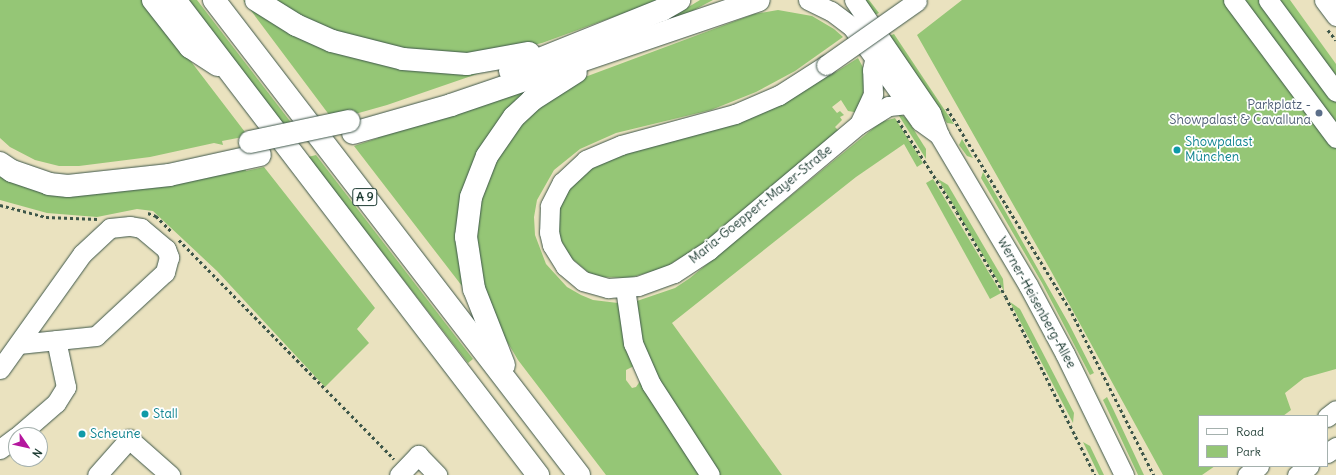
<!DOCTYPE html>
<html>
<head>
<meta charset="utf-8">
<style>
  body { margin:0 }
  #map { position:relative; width:1336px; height:475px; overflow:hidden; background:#eae2bf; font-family:Delius,sans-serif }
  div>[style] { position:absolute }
  .green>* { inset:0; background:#95c676 }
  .path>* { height:2.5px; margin-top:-1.25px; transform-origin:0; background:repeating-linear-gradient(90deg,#3d5649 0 3px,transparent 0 6px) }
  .roads { filter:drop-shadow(0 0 1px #3d5649) drop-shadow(0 0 1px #3d5649) }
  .minor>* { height:19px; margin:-9.5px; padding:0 9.5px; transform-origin:9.5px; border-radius:9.5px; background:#fff }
  .highway>* { height:22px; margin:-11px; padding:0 11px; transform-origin:11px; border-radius:11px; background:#fff }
  .bridges { filter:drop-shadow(0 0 1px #3d5649) drop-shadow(0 0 1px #3d5649) }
  .minor-bridge>* { height:19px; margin:-9.5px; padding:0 9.5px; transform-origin:9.5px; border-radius:9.5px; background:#fff }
  .highway-bridge>* { height:22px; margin:-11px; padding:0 11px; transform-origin:11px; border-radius:11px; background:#fff }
  .dots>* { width:11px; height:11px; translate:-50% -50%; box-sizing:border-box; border:2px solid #fff; border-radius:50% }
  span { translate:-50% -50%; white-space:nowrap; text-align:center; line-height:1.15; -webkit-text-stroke:3.5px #fff; paint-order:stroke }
  .shield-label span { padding:1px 3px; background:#fff; border:1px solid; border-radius:3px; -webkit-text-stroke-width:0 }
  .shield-label { font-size:12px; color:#1f3d34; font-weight:700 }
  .service-label { font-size:13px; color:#4e5e75 }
  .right { translate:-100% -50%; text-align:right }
  .culture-label { font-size:13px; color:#0d838f }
  .left { translate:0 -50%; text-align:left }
  .street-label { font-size:13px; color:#1f3d34 }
  .legend { position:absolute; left:1198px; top:415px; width:130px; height:52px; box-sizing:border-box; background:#fff; border:1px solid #a5b1ae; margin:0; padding:5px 7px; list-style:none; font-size:12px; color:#1f3d34 }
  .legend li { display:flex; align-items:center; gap:8px; height:20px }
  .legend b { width:20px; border:1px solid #a5b1ae }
  .north { position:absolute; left:8px; top:427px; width:40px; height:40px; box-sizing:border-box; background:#fff; border:1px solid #a5b1ae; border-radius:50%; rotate:124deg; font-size:11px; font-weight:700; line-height:16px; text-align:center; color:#1f3d34 }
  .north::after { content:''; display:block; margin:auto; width:14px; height:18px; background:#b5179e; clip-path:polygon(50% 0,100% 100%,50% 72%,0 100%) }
</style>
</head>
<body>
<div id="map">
  <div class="green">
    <i style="clip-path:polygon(0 0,144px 0,248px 136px,222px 141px,223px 145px,214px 143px,150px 157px,79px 166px,59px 166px,35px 160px,10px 147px,0 138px)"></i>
    <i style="clip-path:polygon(189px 0,197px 0,293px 125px,285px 127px)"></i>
    <i style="clip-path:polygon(243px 0,324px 43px,509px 63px,387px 105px,355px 114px,354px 110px,330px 116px)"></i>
    <i style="clip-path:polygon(264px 0,660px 0,542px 43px,491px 55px,371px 46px)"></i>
    <i style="clip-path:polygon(700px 0,713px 0,675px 20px,672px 17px)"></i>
    <i style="clip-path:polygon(863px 0,869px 0,879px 13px,875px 15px)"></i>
    <i style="clip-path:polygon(962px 0,1290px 0,1336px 64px,1336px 369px,1304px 378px,1285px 393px,1291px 410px,1283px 416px,1199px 416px,1199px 466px,1215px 466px,1202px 475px,1163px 475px,1051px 271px,917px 35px)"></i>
    <i style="clip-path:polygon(778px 10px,812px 16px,834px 29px,843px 37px,795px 71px,756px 92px,711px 110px,616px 133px,580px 149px,554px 170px,537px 200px,534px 217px,535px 235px,546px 264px,567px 287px,581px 295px,593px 300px,618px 303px,636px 365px,626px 370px,626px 380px,632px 388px,636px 387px,643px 377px,705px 475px,606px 475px,518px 360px,491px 315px,475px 258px,482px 186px,518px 122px,577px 80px,754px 14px)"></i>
    <i style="clip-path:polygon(894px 34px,954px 124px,947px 123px,889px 36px)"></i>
    <i style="clip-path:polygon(858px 58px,866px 73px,860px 113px,848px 111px,841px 100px,832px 107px,837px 113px,840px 111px,844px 115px,840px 117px,842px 120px,835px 127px,840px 132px,705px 243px,664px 268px,629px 278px,601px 277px,589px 273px,570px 257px,560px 238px,557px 213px,571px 186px,584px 174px,599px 164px,828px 71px,831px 75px)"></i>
    <i style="clip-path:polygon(541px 77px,492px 132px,466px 287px,462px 286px,354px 146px,378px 138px,377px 133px)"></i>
    <i style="clip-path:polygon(896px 111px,907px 119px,926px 149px,926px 159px)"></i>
    <i style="clip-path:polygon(895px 118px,923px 163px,917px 167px,904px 144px,856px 177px,672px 323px,782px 475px,719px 475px,657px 378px,638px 333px,634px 302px,675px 288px,690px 278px,881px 122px)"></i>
    <i style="clip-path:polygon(962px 139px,973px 158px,967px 156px,959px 145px)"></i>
    <i style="clip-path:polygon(316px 155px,473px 359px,468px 363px,308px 157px)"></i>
    <i style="clip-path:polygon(264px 167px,375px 308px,357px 329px,369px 343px,325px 387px,217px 271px,153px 211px,137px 209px,97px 217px,47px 213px,0 200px,0 168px,41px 186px,245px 168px,246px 171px)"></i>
    <i style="clip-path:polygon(983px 172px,1069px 324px,1094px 373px,1090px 375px,1042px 283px,981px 178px)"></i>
    <i style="clip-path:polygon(933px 179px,1001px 293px,990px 299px,926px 183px)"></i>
    <i style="clip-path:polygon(938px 179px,948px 185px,1003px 279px,1004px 291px)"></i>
    <i style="clip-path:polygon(1010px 302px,1020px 309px,1074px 413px,1073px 423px)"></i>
    <i style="clip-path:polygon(1107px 397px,1113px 409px,1144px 475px,1138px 475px,1103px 400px)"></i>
    <i style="clip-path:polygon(1083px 442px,1090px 446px,1104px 475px,1099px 475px)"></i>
  </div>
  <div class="path">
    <i style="left:1328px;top:30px;width:13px;rotate:51deg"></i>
    <i style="left:947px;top:108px;width:240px;rotate:58.6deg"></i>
    <i style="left:1072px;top:313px;width:182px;rotate:63.2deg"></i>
    <i style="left:898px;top:120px;width:109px;rotate:57.3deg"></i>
    <i style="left:957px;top:212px;width:98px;rotate:60deg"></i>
    <i style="left:1006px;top:297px;width:199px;rotate:63.4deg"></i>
    <i style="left:0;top:205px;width:48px;rotate:14.6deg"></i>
    <i style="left:46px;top:217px;width:52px;rotate:2.2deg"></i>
    <i style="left:148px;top:213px;width:9px;rotate:21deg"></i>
    <i style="left:156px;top:216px;width:24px;rotate:45deg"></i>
    <i style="left:179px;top:240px;width:307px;rotate:45.5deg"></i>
  </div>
  <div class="roads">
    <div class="minor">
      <i style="left:808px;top:0;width:25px;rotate:26deg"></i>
      <i style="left:831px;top:11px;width:26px;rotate:37deg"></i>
      <i style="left:852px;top:27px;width:116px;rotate:54.1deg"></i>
      <i style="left:920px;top:121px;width:24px;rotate:36deg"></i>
      <i style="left:854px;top:0;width:137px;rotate:55.7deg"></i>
      <i style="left:931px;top:113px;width:23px;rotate:70deg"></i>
      <i style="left:939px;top:135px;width:174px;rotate:59.3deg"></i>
      <i style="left:1028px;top:285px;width:78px;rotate:61.8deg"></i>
      <i style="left:1065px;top:354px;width:135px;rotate:64deg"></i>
      <i style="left:1233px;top:0;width:172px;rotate:53.3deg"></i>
      <i style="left:1268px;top:0;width:114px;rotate:53.5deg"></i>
      <i style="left:1324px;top:0;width:20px;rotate:53deg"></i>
      <i style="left:826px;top:65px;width:56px;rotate:147.4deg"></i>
      <i style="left:779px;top:95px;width:48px;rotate:156.6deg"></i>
      <i style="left:735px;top:114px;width:118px;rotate:164.8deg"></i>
      <i style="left:621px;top:145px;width:38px;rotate:157deg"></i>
      <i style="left:586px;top:160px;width:33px;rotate:137deg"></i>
      <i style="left:562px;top:182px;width:27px;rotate:117deg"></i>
      <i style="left:550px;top:206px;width:26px;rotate:92deg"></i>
      <i style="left:549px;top:232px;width:13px;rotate:77deg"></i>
      <i style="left:552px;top:245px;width:25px;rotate:58deg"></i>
      <i style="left:565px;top:266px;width:23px;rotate:40deg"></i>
      <i style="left:583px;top:281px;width:26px;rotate:16deg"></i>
      <i style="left:608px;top:288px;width:30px;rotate:-4deg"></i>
      <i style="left:638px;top:286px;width:38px;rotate:-20deg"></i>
      <i style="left:674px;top:273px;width:42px;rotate:-33.3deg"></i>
      <i style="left:709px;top:250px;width:194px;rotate:-40deg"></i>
      <i style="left:858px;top:125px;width:36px;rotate:-32deg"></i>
      <i style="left:889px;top:106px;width:19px;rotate:-6deg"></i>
      <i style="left:860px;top:122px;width:31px;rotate:-65deg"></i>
      <i style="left:873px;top:94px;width:24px;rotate:-92deg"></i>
      <i style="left:872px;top:70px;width:14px;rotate:-78deg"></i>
      <i style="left:625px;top:288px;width:56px;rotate:81.7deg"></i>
      <i style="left:633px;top:343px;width:45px;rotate:66.3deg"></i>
      <i style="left:651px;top:384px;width:108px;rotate:57deg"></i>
      <i style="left:0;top:369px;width:141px;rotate:-54.5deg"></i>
      <i style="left:82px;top:254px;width:38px;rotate:-43deg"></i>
      <i style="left:110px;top:228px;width:20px;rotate:-6deg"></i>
      <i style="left:130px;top:226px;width:11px;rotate:10deg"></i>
      <i style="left:141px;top:228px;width:33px;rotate:40deg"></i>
      <i style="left:166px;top:249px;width:9px;rotate:69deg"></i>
      <i style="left:169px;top:257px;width:16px;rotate:105deg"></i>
      <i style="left:165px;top:272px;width:94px;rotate:137.2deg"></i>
      <i style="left:96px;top:336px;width:78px;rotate:174.1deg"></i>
      <i style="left:1327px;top:417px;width:11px;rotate:-38deg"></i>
      <i style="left:19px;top:435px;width:49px;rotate:-40.9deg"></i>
      <i style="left:56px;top:403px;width:19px;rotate:-58deg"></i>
      <i style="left:66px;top:387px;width:48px;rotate:-102deg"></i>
      <i style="left:0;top:449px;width:20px;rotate:-37deg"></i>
      <i style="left:1327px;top:453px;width:11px;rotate:-34deg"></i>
      <i style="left:97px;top:475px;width:48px;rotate:-48.4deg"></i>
      <i style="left:129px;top:439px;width:55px;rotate:41.3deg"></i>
      <i style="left:399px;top:475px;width:28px;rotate:-46deg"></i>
      <i style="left:418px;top:455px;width:28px;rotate:46deg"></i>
      <i style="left:1247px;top:475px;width:15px;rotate:-37deg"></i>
      <i style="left:1297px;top:475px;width:15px;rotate:-37deg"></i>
    </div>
    <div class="highway">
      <i style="left:153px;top:0;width:60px;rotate:51.8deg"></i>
      <i style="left:190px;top:47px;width:33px;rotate:33deg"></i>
      <i style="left:175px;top:0;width:598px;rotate:52.61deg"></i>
      <i style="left:214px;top:0;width:599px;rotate:52.46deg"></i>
      <i style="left:256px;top:0;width:47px;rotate:32deg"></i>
      <i style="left:296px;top:25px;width:39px;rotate:24deg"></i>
      <i style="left:332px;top:41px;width:73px;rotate:14.2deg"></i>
      <i style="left:403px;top:59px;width:64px;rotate:4.5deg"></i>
      <i style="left:467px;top:64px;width:63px;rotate:-10.1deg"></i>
      <i style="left:510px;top:71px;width:164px;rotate:-21.9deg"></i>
      <i style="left:662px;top:10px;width:20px;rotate:-30deg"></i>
      <i style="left:353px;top:133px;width:102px;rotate:-15.9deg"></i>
      <i style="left:451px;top:105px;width:325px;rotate:-18.8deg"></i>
      <i style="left:0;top:163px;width:14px;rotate:34deg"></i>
      <i style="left:12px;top:171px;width:39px;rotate:19deg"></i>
      <i style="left:49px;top:184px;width:19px;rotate:6deg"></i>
      <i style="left:68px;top:186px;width:102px;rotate:-6.2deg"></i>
      <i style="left:169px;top:175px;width:93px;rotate:-12.4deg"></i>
      <i style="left:504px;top:365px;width:82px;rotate:-111.5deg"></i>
      <i style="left:474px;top:289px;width:53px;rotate:-98.7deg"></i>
      <i style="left:466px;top:237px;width:40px;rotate:-82.9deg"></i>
      <i style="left:471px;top:197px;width:44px;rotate:-68.7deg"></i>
      <i style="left:487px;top:156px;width:47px;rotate:-55.3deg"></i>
      <i style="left:514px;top:117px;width:25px;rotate:-43deg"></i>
      <i style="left:532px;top:100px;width:52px;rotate:-32.5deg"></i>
    </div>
  </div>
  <div class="bridges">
    <div class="minor-bridge">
      <i style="left:826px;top:65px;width:111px;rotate:-35.1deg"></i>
    </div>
    <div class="highway-bridge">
      <i style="left:250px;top:142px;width:101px;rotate:-12deg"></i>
    </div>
  </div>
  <div class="dots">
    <i style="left:1319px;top:113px;background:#5c6f8a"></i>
    <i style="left:1177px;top:150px;background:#0f9aa8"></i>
    <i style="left:145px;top:414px;background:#0f9aa8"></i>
    <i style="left:82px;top:434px;background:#0f9aa8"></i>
  </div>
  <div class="shield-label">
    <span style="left:365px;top:197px">A 9</span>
  </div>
  <div class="service-label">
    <span class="right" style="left:1311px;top:113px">Parkplatz -<br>Showpalast &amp; Cavalluna</span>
  </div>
  <div class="culture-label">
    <span class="left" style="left:1185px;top:150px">Showpalast<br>München</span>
    <span class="left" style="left:153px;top:414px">Stall</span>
    <span class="left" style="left:90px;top:434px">Scheune</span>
  </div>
  <div class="street-label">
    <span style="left:761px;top:205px;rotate:-39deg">Maria-Goeppert-Mayer-Straße</span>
    <span style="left:1036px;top:303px;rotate:61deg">Werner-Heisenberg-Allee</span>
  </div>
  <ul class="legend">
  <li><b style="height:5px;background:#fff"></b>Road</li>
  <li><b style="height:11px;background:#95c676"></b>Park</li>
  </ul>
  <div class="north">N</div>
</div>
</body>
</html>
